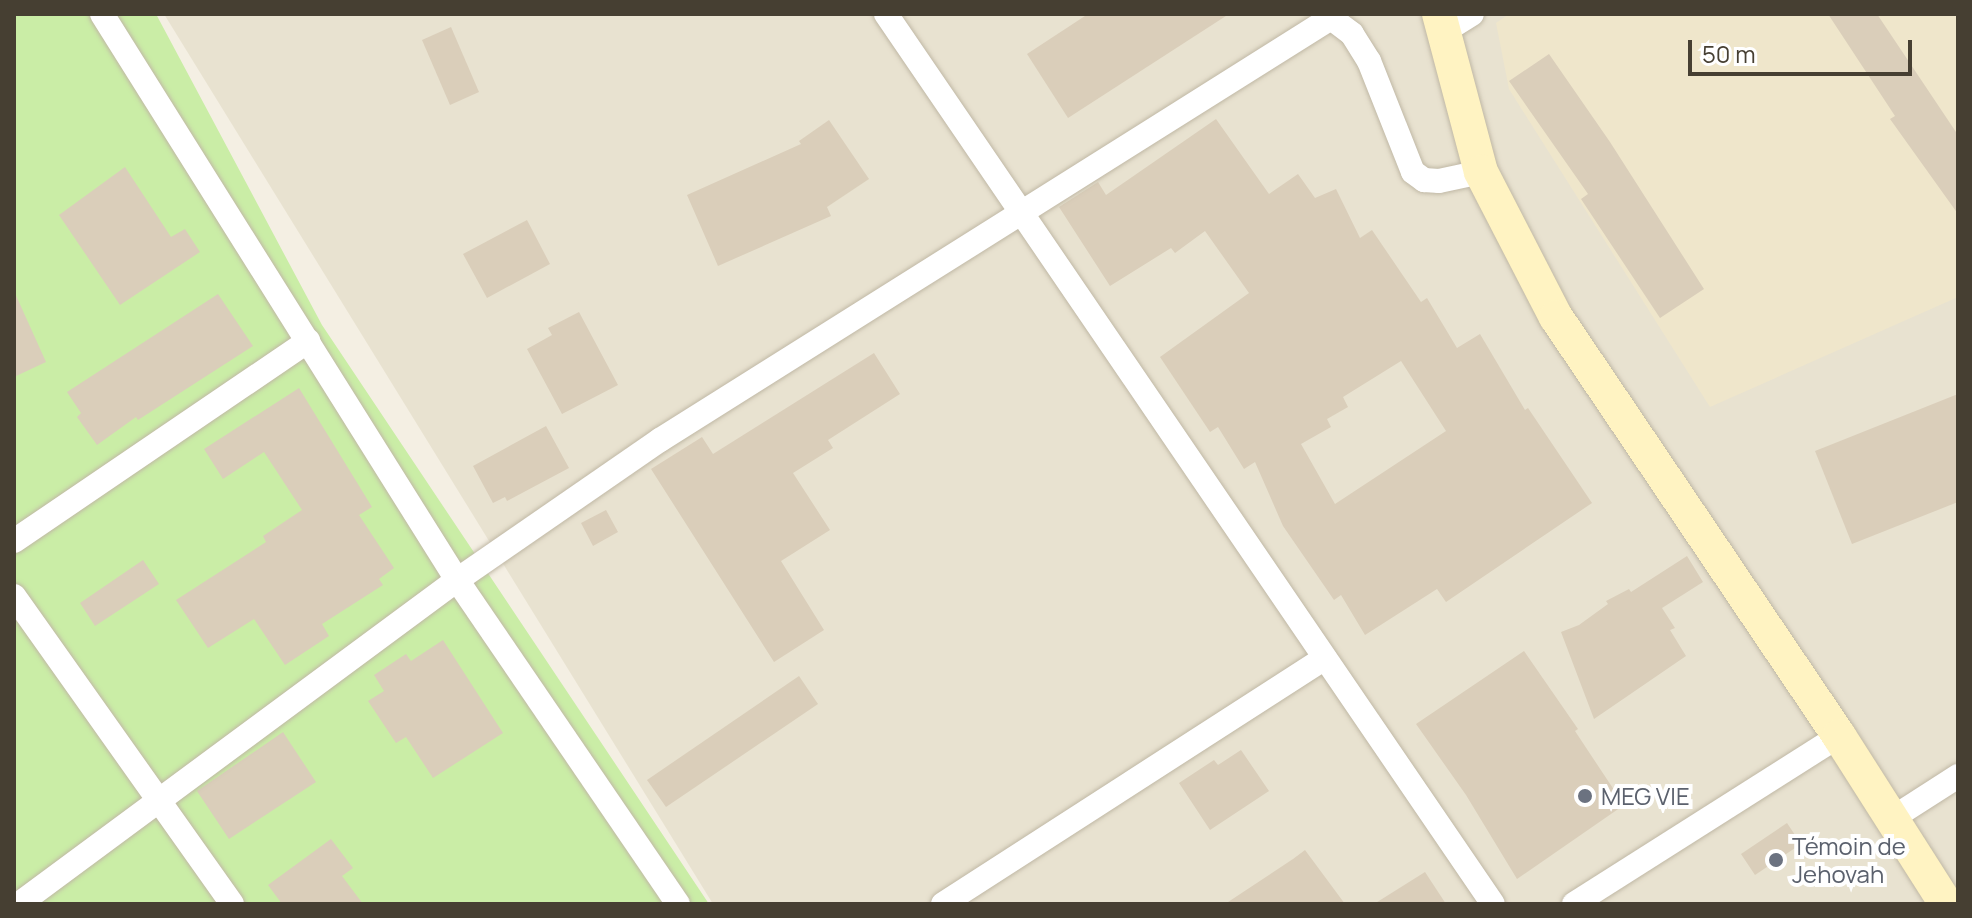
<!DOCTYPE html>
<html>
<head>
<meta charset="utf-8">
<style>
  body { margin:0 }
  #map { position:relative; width:1972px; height:918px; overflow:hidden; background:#f4efe3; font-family:Manrope,sans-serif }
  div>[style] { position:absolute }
  .residential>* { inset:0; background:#e8e2d0 }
  .education>* { inset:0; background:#efe6cb }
  .green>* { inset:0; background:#caeda6 }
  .building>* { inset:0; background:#daceba }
  .roads { filter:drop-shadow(0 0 2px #c0b8a5) drop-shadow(0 0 2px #c0b8a5) }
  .street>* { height:24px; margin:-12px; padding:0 12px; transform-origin:12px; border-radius:12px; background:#fff }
  .secondary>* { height:34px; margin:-17px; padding:0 17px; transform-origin:17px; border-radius:17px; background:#fff3c2 }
  .dots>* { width:22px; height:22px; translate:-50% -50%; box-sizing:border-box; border:4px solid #fff; border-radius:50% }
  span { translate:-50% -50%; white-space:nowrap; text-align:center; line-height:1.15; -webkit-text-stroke:8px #fff; paint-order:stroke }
  .worship-label { font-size:24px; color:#5b616d }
  .left { translate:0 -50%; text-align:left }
  .frame { position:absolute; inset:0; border:16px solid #463f32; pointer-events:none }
  .scale { position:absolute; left:1688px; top:40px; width:224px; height:36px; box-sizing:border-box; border:4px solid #463f32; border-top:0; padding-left:10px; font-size:24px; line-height:28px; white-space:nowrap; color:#463f32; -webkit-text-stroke:6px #fff; paint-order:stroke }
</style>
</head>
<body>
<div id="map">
  <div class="residential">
    <i style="clip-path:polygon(164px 14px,1958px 14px,1958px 904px,713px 904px)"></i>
  </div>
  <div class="education">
    <i style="clip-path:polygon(1509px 14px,1958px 14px,1958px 297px,1710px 407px,1509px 89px,1496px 23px)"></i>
  </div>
  <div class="green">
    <i style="clip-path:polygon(14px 14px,156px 14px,322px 325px,709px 904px,14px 904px)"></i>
  </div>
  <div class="building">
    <i style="clip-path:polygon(1088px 14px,1229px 14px,1068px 118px,1027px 54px)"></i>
    <i style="clip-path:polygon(1828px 14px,1877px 14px,1958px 135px,1958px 214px,1890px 119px,1895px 116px)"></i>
    <i style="clip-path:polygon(451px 27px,479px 92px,450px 105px,422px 40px)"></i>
    <i style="clip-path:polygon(1549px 54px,1610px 142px,1704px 289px,1660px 318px,1581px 199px,1588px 194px,1509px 81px)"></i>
    <i style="clip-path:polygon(evenodd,1216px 119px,1269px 194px,1298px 174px,1315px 198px,1336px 189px,1360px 238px,1372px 230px,1421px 302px,1427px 298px,1457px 348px,1480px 334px,1525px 410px,1528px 408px,1592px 503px,1446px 602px,1437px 589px,1365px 635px,1341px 595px,1334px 600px,1283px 526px,1255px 462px,1244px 469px,1218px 427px,1210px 432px,1160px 357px,1249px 293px,1205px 231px,1175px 253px,1171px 248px,1110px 286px,1059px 207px,1098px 182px,1106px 195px,1216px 119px,1401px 361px,1446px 431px,1335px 504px,1301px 444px,1331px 427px,1327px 419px,1348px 407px,1343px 397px,1401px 361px)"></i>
    <i style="clip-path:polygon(829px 120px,869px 179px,827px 207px,831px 216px,718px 266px,687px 195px,801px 144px,799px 141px)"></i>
    <i style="clip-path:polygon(125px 167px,171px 237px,185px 229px,200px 252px,120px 305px,59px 215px)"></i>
    <i style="clip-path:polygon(527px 220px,550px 264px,487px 298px,463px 254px)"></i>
    <i style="clip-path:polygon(14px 291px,46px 362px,14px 377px)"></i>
    <i style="clip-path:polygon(218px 294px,253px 346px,138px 420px,136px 417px,97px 445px,77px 417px,81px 413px,67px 392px)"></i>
    <i style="clip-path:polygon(579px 312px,618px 385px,562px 414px,527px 349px,552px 335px,548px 328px)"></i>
    <i style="clip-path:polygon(874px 353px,900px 394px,828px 440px,833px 448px,793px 473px,830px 530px,781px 561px,824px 630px,774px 662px,651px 469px,702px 437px,713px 454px)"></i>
    <i style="clip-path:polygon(299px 388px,372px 507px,359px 515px,394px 568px,379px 579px,383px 585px,322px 624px,329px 636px,285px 665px,254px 619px,208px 648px,176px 600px,266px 542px,263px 536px,302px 510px,264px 452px,223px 479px,204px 449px)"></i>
    <i style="clip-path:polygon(1958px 394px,1958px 502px,1852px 544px,1815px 451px)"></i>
    <i style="clip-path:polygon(546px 426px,569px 468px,507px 501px,505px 497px,493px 503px,473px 466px)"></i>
    <i style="clip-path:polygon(606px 510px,618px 532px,593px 546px,581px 523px)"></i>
    <i style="clip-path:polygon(1687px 556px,1703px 582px,1662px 608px,1675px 628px,1670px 630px,1686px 656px,1594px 719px,1561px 632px,1579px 625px,1608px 604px,1606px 601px,1629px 589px,1631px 592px)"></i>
    <i style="clip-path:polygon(143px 560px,159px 584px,95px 626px,80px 603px)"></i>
    <i style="clip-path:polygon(443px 640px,503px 733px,433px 778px,406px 737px,396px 743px,368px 701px,384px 691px,374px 675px,406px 654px,411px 661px)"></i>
    <i style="clip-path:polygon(1524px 651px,1578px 729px,1575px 731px,1624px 805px,1517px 879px,1466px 795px,1416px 724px)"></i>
    <i style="clip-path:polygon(799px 676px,818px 704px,666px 807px,647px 780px)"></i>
    <i style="clip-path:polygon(283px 732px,316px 782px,229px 839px,197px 791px)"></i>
    <i style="clip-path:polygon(1241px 750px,1269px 791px,1210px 830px,1179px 783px,1214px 760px,1218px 765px)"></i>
    <i style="clip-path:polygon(1787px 823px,1801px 844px,1755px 875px,1741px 854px)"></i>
    <i style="clip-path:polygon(331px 839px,353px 868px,342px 876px,363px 904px,282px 904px,268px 885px)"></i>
    <i style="clip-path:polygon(1305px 850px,1345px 904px,1225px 904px,1293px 859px)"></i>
    <i style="clip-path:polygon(1425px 872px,1446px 904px,1374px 904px)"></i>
  </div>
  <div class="roads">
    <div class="street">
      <i style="left:102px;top:14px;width:668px;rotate:57.9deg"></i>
      <i style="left:457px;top:580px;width:392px;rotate:55.7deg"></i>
      <i style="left:886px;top:14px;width:1077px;rotate:55.71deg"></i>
      <i style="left:1443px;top:32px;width:34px;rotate:-32deg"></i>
      <i style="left:14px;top:541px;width:356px;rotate:-34.2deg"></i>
      <i style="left:14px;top:596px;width:377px;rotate:54.7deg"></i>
      <i style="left:1891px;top:819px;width:80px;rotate:-32.7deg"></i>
      <i style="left:19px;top:904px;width:545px;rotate:-36.49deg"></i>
      <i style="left:457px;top:580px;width:247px;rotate:-34.6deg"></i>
      <i style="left:660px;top:440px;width:793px;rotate:-32.17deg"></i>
      <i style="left:1331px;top:18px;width:26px;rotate:37deg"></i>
      <i style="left:1352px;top:34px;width:32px;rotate:58deg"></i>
      <i style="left:1369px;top:61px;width:119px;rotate:68.4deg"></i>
      <i style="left:1413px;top:172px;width:14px;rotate:36deg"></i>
      <i style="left:1424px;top:180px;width:15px;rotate:4deg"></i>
      <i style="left:1439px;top:181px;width:43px;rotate:-12.1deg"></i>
      <i style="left:943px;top:904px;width:454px;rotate:-32.8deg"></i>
      <i style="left:1574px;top:904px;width:314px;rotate:-32.4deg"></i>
    </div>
    <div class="secondary">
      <i style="left:1439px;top:14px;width:163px;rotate:75.1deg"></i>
      <i style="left:1481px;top:172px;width:163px;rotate:62.7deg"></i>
      <i style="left:1556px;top:317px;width:506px;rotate:55.96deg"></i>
      <i style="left:1839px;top:736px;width:199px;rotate:57.5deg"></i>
    </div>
  </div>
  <div class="dots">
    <i style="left:1585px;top:796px;background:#6b7280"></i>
    <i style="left:1776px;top:860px;background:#6b7280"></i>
  </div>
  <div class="worship-label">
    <span class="left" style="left:1601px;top:796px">MEG VIE</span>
    <span class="left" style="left:1792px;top:860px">Témoin de<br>Jehovah</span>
  </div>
  <div class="frame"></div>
  <div class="scale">50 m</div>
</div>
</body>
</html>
